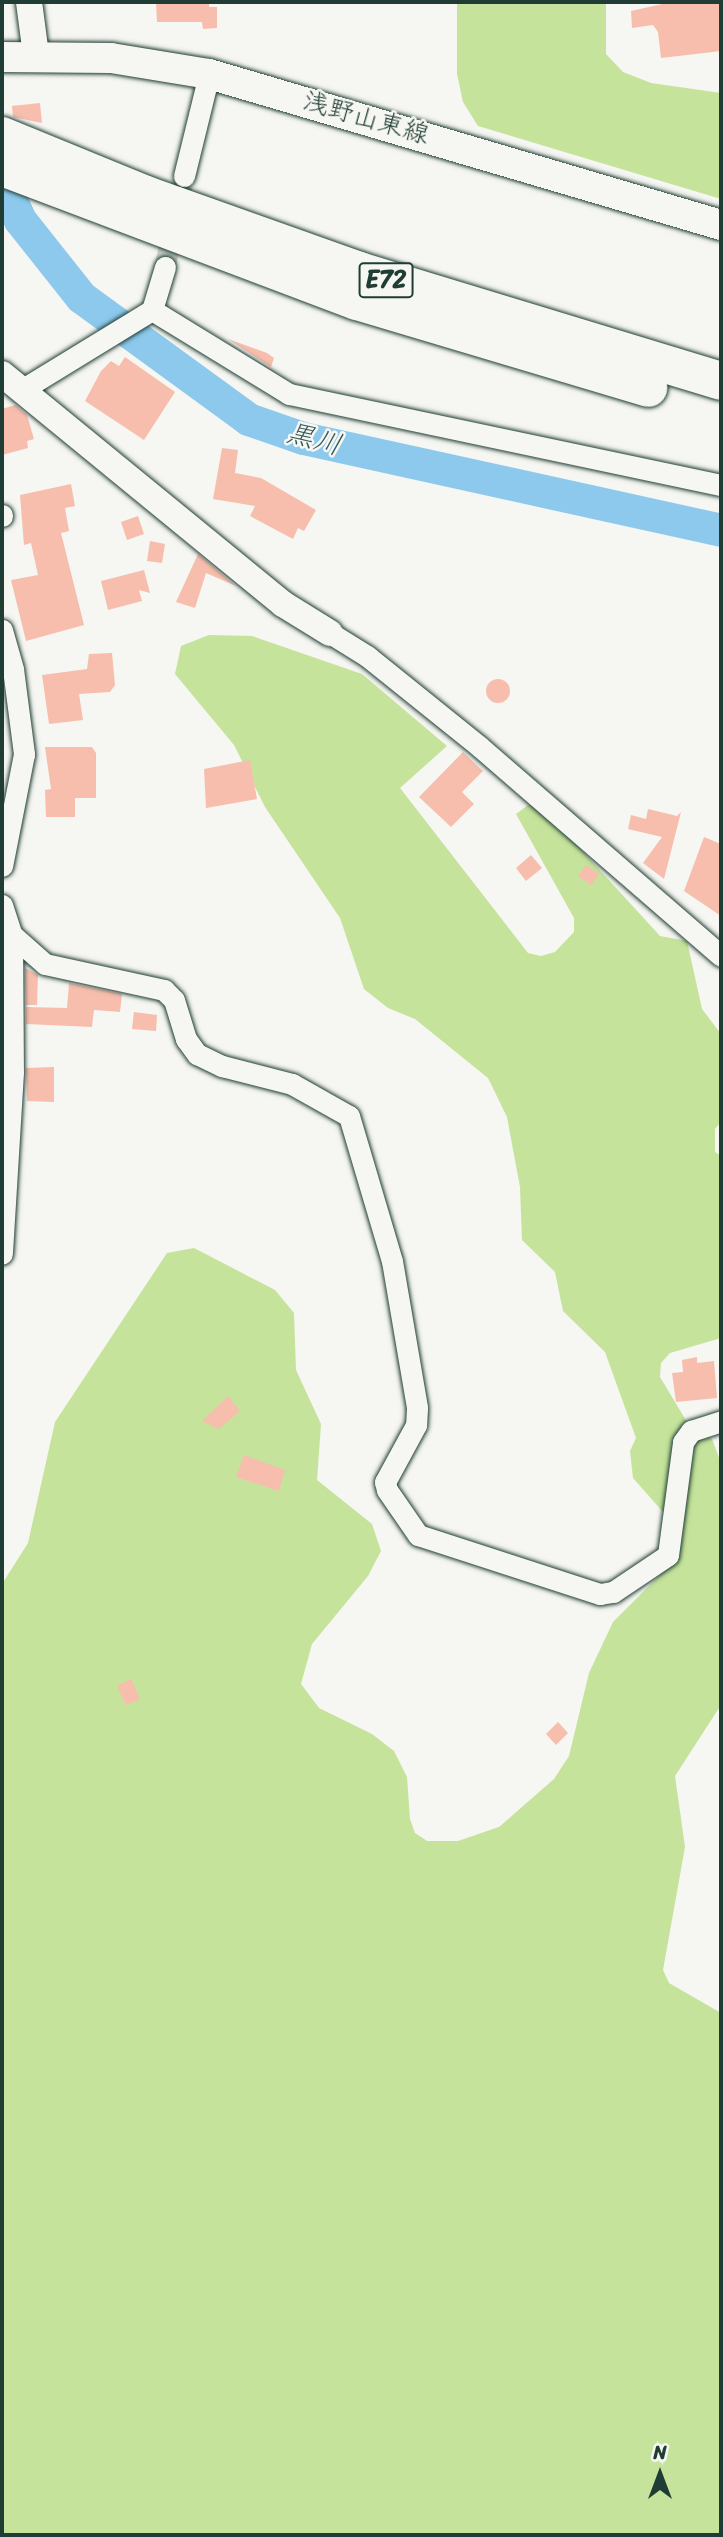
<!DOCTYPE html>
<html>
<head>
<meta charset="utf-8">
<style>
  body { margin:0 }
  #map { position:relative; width:723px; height:2537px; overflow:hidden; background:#f6f6f2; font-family:Sriracha,"Klee One",sans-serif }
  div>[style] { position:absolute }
  .green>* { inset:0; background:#c5e39b }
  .river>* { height:33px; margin:-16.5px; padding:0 16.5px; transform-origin:16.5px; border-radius:16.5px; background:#8dc9ed }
  .building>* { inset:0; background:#f7bead }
  .round { border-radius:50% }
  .minor-tunnel>* { height:21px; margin-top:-10.5px; transform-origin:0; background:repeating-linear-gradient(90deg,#cbd1cc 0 21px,transparent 0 31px) }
  .roads { filter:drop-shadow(0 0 2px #1f3d34) drop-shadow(0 0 2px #1f3d34) }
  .minor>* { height:21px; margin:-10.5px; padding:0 10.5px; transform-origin:10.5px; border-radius:10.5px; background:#f6f6f2 }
  .tertiary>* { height:26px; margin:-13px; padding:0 13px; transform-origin:13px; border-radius:13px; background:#f6f6f2 }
  .secondary>* { height:30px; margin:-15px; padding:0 15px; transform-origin:15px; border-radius:15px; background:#f6f6f2 }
  .motorway>* { height:38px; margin:-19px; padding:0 19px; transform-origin:19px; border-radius:19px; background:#f6f6f2 }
  span { translate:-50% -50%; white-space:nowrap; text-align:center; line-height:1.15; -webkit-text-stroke:5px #f6f6f2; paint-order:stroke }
  .shield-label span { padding:2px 5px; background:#f6f6f2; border:2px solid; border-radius:5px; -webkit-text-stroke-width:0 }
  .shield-label { font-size:24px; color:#1f3d34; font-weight:700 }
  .street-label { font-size:26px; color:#1f3d34 }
  .water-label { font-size:28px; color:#355959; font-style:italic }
  .frame { position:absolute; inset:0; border:4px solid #1f3d34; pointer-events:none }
  .north { position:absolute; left:625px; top:2439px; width:70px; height:70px; -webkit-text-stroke:5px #f6f6f2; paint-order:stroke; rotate:0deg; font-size:19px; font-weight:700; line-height:28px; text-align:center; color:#1f3d34 }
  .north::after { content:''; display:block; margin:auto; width:24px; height:32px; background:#1f3d34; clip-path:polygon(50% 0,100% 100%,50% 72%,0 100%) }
</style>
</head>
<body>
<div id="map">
  <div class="green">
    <i style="clip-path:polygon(457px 2px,606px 2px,606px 54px,623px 72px,651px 83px,721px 93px,721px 199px,478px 126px,463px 102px,457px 74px)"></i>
    <i style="clip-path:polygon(209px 635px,252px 636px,362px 674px,447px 746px,400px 788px,528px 953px,541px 956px,555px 952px,574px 932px,574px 918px,516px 814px,528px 805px,543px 808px,660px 936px,687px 941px,702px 1009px,721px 1034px,721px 1122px,715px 1129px,715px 1152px,721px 1156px,721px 1338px,670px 1353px,661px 1363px,660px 1377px,690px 1427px,712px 1439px,721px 1463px,721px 1705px,675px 1776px,685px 1847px,663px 1970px,669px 1983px,721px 2013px,721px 2535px,2px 2535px,2px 1584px,28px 1543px,55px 1422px,167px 1253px,194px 1248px,275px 1290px,294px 1313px,296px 1370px,321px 1424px,317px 1480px,372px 1524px,381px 1551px,368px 1576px,312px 1644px,301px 1684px,319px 1708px,372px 1734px,394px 1751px,407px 1777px,410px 1819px,415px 1833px,427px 1841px,458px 1841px,499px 1827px,554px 1779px,569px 1756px,589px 1673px,613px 1622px,674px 1561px,670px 1520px,633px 1478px,630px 1451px,636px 1438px,605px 1352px,563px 1311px,555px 1272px,522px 1240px,520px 1187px,507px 1117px,488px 1078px,415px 1019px,388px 1008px,364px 989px,340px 918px,265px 807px,234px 745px,175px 674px,181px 646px)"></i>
  </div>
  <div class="river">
    <i style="left:2px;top:180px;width:44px;rotate:65.8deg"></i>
    <i style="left:20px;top:220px;width:98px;rotate:51.6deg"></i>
    <i style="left:81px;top:297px;width:207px;rotate:36.1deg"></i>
    <i style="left:248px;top:419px;width:58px;rotate:19.1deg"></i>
    <i style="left:303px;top:438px;width:428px;rotate:12.4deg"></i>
  </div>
  <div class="building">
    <i style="clip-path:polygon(156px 2px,209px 2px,209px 7px,217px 7px,217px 28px,203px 29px,202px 22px,157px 22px)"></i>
    <i style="clip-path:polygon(671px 2px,721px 2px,721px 51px,661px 58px,658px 32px,653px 25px,632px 28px,631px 11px)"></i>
    <i style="clip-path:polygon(40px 103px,42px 123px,13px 117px,12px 106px)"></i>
    <i style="clip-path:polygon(228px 339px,267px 353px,274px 358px,271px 367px)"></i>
    <i style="clip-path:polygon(125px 357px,175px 392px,144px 440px,85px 401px,101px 371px,111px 361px,119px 366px)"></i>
    <i style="clip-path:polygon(15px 405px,27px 415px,34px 439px,27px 441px,28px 448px,2px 455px,2px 409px)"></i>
    <i style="clip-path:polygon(222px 448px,238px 450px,235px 473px,261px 478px,316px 510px,304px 531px,298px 528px,293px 539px,250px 516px,255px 506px,213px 499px)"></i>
    <i style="clip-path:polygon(71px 484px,75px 506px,65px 508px,69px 531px,61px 533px,84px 625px,26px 641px,11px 580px,38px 575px,31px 543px,24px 545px,20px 495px)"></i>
    <i style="clip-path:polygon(138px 516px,144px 534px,127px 540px,121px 522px)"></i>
    <i style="clip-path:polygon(150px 541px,165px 544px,162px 563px,147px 561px)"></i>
    <i style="clip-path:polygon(198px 554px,236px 586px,206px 573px,195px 608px,176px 602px)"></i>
    <i style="clip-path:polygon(144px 570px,150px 593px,139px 590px,142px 601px,108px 610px,101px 581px)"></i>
    <i style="clip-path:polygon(112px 653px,115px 685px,110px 692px,79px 694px,83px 720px,49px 724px,42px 675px,87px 669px,89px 654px)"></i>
    <i class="round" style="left:486px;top:679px;width:24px;height:24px"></i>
    <i style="clip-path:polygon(45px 747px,92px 747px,96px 753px,96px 798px,75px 798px,75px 817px,46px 817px,45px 790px,51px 789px)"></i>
    <i style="clip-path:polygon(463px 752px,483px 771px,462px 792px,474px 804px,451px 827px,419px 797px)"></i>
    <i style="clip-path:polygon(250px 760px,257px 799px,206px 808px,204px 769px)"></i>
    <i style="clip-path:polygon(648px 809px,677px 816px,681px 812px,664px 879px,643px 863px,662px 837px,628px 829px,631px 815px,646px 819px)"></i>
    <i style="clip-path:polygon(704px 837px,721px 844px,721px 916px,684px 891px)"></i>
    <i style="clip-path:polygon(531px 855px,542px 868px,526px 881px,516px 868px)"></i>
    <i style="clip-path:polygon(586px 865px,599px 874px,591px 885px,578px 876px)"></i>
    <i style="clip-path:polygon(25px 968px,38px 975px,37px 1005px,26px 1005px)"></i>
    <i style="clip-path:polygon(69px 983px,122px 994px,120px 1012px,94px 1010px,92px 1027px,26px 1024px,26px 1007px,67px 1008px)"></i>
    <i style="clip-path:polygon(134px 1012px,157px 1015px,156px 1031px,132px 1029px)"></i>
    <i style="clip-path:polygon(54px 1067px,54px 1102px,27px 1101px,26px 1068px)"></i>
    <i style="clip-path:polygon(697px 1357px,697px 1363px,714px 1361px,717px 1398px,676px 1402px,672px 1373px,683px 1372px,682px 1360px)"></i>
    <i style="clip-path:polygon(228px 1396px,240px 1411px,219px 1429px,202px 1421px)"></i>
    <i style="clip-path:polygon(244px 1455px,285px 1470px,279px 1491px,236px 1477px)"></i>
    <i style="clip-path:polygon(131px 1679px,140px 1699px,126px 1705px,117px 1686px)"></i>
    <i style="clip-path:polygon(558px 1722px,568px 1733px,556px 1745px,546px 1734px)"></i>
  </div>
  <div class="minor-tunnel">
    <i style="left:165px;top:267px;width:93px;rotate:-78.2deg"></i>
  </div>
  <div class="roads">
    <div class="minor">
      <i style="left:184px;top:176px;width:105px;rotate:-76.2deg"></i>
      <i style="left:152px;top:310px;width:161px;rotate:31.5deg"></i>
      <i style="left:289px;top:394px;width:441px;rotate:11.9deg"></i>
      <i style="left:23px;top:389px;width:151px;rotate:-31.5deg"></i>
      <i style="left:152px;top:310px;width:45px;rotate:-73.2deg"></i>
      <i style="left:2px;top:515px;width:1px;rotate:90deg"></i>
      <i style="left:2px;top:630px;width:41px;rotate:74.2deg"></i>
      <i style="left:13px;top:669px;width:86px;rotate:82.6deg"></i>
      <i style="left:24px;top:754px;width:114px;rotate:101.1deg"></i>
      <i style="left:330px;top:633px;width:44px;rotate:31.9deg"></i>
      <i style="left:367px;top:656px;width:145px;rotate:38.8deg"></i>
      <i style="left:480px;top:747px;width:319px;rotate:40.9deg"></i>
      <i style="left:2px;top:905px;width:32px;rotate:72deg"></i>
      <i style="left:12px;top:935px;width:137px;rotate:89.6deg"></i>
      <i style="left:13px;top:1072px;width:182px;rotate:93.5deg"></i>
      <i style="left:12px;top:935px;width:44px;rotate:41.3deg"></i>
      <i style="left:45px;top:964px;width:122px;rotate:12.3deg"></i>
      <i style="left:164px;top:990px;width:14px;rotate:45deg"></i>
      <i style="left:174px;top:1000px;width:41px;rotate:72.9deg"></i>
      <i style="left:186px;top:1039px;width:19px;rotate:54deg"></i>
      <i style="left:197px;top:1054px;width:28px;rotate:26deg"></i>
      <i style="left:222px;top:1066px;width:72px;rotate:14.4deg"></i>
      <i style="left:292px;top:1084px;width:65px;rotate:29.3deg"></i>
      <i style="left:349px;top:1116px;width:151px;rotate:73.5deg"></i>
      <i style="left:392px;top:1261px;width:149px;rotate:80.3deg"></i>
      <i style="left:417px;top:1408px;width:17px;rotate:93deg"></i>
      <i style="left:416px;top:1425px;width:65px;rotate:118.5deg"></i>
      <i style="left:385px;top:1482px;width:8px;rotate:76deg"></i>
      <i style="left:387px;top:1490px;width:55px;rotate:55.4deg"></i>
      <i style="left:418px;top:1535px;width:191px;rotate:18deg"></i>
      <i style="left:600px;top:1594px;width:13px;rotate:-9deg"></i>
      <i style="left:613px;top:1592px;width:66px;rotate:-33.9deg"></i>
      <i style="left:668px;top:1555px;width:114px;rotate:-82.4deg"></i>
      <i style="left:683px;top:1442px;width:14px;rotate:-54deg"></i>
      <i style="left:691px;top:1431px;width:32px;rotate:-18deg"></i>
    </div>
    <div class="tertiary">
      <i style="left:29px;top:2px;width:53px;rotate:82.5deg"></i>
      <i style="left:2px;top:374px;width:363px;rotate:39.3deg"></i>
      <i style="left:283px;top:604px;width:55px;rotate:31.7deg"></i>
    </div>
    <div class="secondary">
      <i style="left:2px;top:57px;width:109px;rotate:0.5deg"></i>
      <i style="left:111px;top:58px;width:99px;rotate:9.3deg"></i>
      <i style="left:209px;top:74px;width:534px;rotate:16.43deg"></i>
    </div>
    <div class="motorway">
      <i style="left:2px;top:136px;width:156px;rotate:22.3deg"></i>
      <i style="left:146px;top:195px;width:226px;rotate:19.6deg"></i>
      <i style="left:359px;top:271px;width:378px;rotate:16.9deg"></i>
      <i style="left:2px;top:167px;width:379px;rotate:20.7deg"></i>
      <i style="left:357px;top:301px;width:304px;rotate:16.6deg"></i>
    </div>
  </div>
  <div class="shield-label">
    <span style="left:386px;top:280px">E72</span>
  </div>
  <div class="street-label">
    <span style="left:366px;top:118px;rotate:16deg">浅野山東線</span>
  </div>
  <div class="water-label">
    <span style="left:314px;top:439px;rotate:15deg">黒川</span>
  </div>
  <div class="frame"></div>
  <div class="north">N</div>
</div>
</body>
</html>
